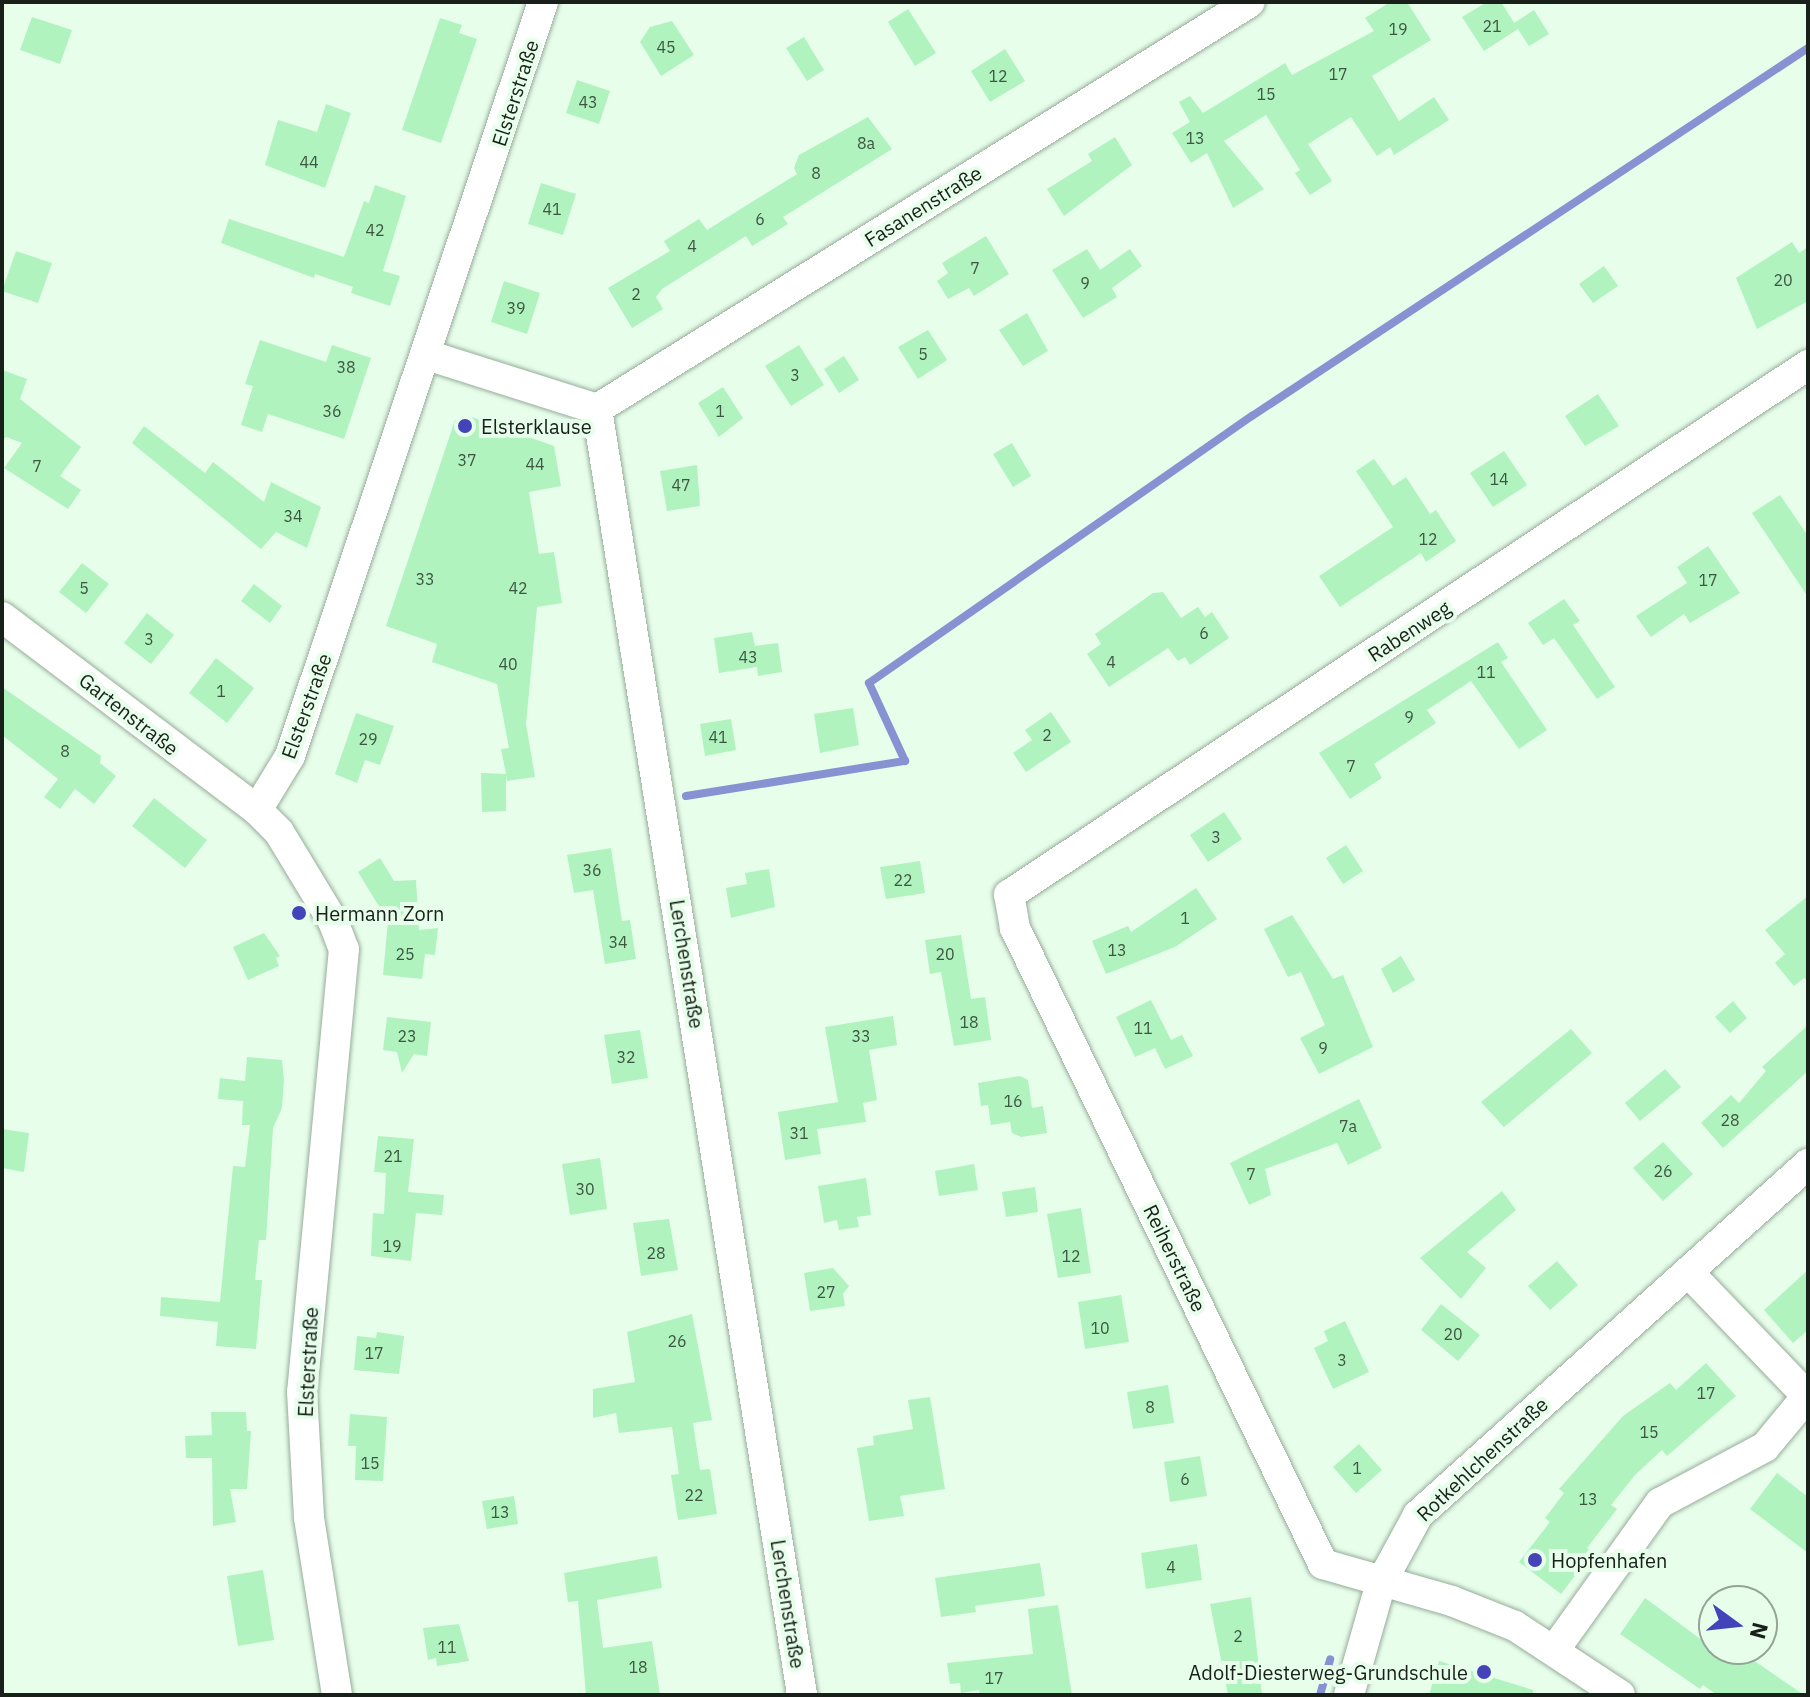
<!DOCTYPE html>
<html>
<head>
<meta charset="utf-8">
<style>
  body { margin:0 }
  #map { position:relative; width:1810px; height:1697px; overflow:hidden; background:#e7feeb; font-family:"IBM Plex Sans",sans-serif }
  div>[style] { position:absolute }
  .stream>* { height:8px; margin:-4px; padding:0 4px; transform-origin:4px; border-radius:4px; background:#8792d3 }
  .building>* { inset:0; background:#b0f3be }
  .roads { filter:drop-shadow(0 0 2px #97ac9a) drop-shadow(0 0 2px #97ac9a) }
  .minor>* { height:30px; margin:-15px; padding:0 15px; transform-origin:15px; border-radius:15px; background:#fff }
  .dots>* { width:22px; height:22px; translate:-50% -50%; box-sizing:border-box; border:4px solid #e7feeb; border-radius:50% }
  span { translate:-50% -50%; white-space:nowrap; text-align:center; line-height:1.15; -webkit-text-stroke:8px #e7feeb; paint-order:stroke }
  .number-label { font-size:16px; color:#3e5542 }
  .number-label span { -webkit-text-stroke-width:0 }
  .street-label { font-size:20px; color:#182019 }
  .poi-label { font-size:20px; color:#182019 }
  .left { translate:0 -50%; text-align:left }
  .right { translate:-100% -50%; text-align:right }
  .frame { position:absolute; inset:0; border:4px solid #182019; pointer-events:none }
  .north { position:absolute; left:1698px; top:1585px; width:80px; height:80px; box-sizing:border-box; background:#e7feeb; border:2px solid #94a597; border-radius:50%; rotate:105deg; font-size:22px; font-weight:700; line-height:32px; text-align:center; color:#182019 }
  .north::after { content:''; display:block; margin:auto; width:28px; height:36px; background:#4344b9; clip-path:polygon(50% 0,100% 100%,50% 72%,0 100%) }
</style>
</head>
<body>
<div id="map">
  <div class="stream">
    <i style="left:686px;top:796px;width:222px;rotate:-9.1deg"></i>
    <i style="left:905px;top:761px;width:86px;rotate:-114.8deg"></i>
    <i style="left:869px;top:683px;width:467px;rotate:-34.9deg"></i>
    <i style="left:1252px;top:416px;width:667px;rotate:-33.5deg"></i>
    <i style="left:1320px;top:1695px;width:37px;rotate:-74deg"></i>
  </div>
  <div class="building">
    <i style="clip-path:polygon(1390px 2px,1407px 2px,1431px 40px,1372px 76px,1399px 121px,1434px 97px,1449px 120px,1394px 155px,1390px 147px,1377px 156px,1351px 117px,1308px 144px,1332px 181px,1310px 195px,1295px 173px,1300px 170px,1266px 115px,1224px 141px,1264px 189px,1233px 208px,1207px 153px,1191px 163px,1172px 133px,1190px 122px,1179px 102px,1190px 96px,1203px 113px,1285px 63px,1292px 75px,1374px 31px,1365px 18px)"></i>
    <i style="clip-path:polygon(1487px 2px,1501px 2px,1518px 29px,1484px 51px,1462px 17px)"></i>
    <i style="clip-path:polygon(908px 9px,936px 53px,915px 66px,888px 22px)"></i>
    <i style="clip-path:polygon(1534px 10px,1549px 34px,1529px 46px,1514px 23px)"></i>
    <i style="clip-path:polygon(32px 17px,72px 30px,60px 64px,20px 50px)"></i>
    <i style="clip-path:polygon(440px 18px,462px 25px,459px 33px,477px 39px,441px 143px,402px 130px)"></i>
    <i style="clip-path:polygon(672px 21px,694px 55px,661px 76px,640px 42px,650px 27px)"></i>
    <i style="clip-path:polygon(804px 37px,824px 70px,807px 81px,786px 48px)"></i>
    <i style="clip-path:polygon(1005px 49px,1025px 81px,990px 102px,971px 71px)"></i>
    <i style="clip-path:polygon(577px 80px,610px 91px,599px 124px,566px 113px)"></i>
    <i style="clip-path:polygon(326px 104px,351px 113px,325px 188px,265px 165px,278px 120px,317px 132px)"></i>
    <i style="clip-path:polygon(868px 117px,892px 149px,783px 217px,788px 224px,752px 246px,746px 236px,662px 289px,656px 297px,663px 309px,632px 328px,608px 288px,670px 251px,664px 241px,699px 219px,707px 230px,797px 174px,794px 168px,799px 155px)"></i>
    <i style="clip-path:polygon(1115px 137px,1132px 165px,1064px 216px,1047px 189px,1092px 161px,1088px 154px)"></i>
    <i style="clip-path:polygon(541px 183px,576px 194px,563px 235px,528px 224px)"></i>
    <i style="clip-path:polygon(375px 185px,406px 196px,383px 271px,400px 276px,390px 306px,351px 293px,353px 287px,315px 274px,314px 278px,221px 243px,229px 219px,344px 257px,364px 201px,369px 203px)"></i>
    <i style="clip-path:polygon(986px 236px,1009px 274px,974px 296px,969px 288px,948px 299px,937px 281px,948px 273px,942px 263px)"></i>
    <i style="clip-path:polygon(1792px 242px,1799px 253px,1808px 247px,1808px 301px,1757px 329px,1736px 278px)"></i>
    <i style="clip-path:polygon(1087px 249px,1100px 270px,1130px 249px,1142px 266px,1112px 288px,1117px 297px,1083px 318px,1052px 270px)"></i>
    <i style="clip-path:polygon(16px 251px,52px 263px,38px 303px,2px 291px)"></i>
    <i style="clip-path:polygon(1604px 266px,1618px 286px,1593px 303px,1579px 284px)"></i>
    <i style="clip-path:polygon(504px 281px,540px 293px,527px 334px,491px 322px)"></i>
    <i style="clip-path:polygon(1027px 313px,1048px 351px,1023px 366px,999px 330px)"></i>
    <i style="clip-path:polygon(928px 330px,947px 360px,918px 379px,898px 347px)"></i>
    <i style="clip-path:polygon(260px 340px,326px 362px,332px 345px,371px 358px,344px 439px,268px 414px,262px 432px,241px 425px,253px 386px,245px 384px)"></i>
    <i style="clip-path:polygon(799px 345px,824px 385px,791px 406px,765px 366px)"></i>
    <i style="clip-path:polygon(844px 356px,859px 380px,839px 393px,824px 369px)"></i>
    <i style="clip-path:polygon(2px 370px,27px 379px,20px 399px,81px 447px,60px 476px,81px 490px,68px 509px,4px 468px,22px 443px,6px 437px,2px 441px)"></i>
    <i style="clip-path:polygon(723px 387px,743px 418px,719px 437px,698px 403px)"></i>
    <i style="clip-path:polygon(1598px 394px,1619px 426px,1585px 446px,1565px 416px)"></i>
    <i style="clip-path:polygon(466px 415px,554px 446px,561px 486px,529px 492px,539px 554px,554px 552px,562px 603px,537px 607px,526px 724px,535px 777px,507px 781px,506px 775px,506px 811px,482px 812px,481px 773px,506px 774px,501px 749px,509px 748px,497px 684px,432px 662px,437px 644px,386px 626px,455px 420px)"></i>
    <i style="clip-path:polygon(144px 426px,205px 473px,213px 462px,264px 502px,271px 482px,321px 507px,307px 548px,276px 532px,261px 549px,132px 443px)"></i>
    <i style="clip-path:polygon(1012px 443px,1031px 476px,1013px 487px,993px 454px)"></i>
    <i style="clip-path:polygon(1504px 451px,1527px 485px,1493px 507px,1470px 473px)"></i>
    <i style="clip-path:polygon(1374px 459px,1393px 486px,1406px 477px,1430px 514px,1436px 510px,1456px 541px,1426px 562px,1421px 553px,1340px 607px,1319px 576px,1393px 527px,1356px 471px)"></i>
    <i style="clip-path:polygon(697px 465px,700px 506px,667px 511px,660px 471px)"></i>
    <i style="clip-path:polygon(1780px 495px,1808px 536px,1808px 597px,1752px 513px)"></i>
    <i style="clip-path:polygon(1708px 546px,1740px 593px,1690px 623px,1684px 614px,1651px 637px,1636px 616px,1687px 583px,1677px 567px)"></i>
    <i style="clip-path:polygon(82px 563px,109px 584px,86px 613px,59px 592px)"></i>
    <i style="clip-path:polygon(254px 584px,282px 606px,270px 623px,241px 601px)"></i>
    <i style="clip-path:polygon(1163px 592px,1181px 618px,1198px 607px,1205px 617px,1212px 612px,1229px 638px,1190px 665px,1185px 657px,1178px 661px,1168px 648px,1109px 687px,1087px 654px,1101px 644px,1095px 634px,1153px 593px)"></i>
    <i style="clip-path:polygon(1564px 599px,1580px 621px,1573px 625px,1615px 687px,1597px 699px,1554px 638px,1543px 645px,1528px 623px)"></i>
    <i style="clip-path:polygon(147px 613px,174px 635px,151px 664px,124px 643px)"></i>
    <i style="clip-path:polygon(752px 632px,755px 646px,778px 643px,782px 672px,758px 676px,757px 667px,719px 673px,714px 638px)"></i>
    <i style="clip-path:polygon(1498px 642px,1508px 658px,1501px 662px,1547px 730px,1519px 749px,1471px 681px,1427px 710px,1436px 723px,1374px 764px,1382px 778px,1350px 799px,1319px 753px)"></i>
    <i style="clip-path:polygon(216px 658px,254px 688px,227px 723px,189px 693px)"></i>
    <i style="clip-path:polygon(2px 687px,101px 756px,100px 763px,116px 776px,94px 804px,75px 789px,60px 809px,44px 797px,58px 779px,2px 735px)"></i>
    <i style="clip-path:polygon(853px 708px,859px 745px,820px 753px,814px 714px)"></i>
    <i style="clip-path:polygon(1051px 712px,1071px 742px,1026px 772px,1013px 753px,1032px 740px,1025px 730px)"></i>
    <i style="clip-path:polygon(356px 713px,394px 726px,380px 765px,365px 760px,357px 783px,335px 774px)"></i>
    <i style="clip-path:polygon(731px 719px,736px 750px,705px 756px,700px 724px)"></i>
    <i style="clip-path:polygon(154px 798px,207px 840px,185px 868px,132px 826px)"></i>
    <i style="clip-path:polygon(1224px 812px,1242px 839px,1208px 862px,1190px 835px)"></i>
    <i style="clip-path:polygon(1346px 845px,1363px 871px,1343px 884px,1326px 858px)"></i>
    <i style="clip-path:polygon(611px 848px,622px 921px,630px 920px,636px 959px,605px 964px,593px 890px,574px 893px,567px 855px)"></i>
    <i style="clip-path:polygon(380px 858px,394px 881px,416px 880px,419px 930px,438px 928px,435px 955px,425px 954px,422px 979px,383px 975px,388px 921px,358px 872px)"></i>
    <i style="clip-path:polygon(920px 861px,925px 893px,886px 899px,880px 867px)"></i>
    <i style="clip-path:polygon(769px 869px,775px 907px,731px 918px,726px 888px,747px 884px,745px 873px)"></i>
    <i style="clip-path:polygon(1196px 888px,1217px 919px,1175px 947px,1106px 974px,1092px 941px,1128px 926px,1131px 932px)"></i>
    <i style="clip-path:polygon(1808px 896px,1808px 982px,1804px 978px,1794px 986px,1775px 963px,1785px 954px,1765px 930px)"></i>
    <i style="clip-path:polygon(1292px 915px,1333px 979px,1343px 975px,1373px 1047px,1319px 1074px,1300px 1038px,1325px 1025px,1301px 972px,1288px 977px,1264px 929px)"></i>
    <i style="clip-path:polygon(264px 933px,280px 956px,276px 958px,279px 966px,248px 980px,233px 947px)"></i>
    <i style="clip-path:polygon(961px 935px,971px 999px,985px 997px,991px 1040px,954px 1046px,941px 972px,930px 974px,925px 940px)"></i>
    <i style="clip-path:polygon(1401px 956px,1415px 980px,1393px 993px,1381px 969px)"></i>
    <i style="clip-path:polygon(1151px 1000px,1171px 1040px,1182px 1035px,1193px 1056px,1165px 1069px,1155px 1048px,1135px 1057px,1116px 1017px)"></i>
    <i style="clip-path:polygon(1733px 1001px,1747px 1018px,1730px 1033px,1715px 1017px)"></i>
    <i style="clip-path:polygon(893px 1016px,897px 1045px,869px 1050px,877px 1100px,863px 1103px,866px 1122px,817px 1129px,821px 1154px,785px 1160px,778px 1112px,838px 1102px,825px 1027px)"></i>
    <i style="clip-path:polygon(387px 1017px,431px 1022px,427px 1056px,414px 1054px,402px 1073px,397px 1052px,383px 1050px)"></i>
    <i style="clip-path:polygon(1808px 1025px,1808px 1071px,1723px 1148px,1701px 1123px,1731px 1095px,1739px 1103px,1766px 1071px,1762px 1067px)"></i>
    <i style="clip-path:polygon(1571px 1029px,1592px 1053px,1504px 1127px,1481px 1102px)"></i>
    <i style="clip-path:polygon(640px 1030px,648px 1078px,612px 1084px,604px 1035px)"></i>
    <i style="clip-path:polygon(247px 1057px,282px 1060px,284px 1080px,282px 1108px,273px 1128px,266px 1240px,259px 1240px,255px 1280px,262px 1280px,256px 1349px,216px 1346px,218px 1322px,160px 1316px,161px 1297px,220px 1302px,233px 1166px,245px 1167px,250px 1125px,242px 1125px,243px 1101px,218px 1099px,220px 1078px,245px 1081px)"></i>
    <i style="clip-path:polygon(1665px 1069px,1681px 1087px,1640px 1121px,1625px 1103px)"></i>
    <i style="clip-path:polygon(1020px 1076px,1028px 1080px,1032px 1108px,1043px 1106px,1047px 1133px,1021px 1137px,1012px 1133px,1010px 1122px,991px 1125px,988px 1105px,981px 1106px,978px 1083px)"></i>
    <i style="clip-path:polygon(1359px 1099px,1382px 1148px,1348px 1165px,1337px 1143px,1265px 1169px,1271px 1195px,1249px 1205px,1230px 1163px)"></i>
    <i style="clip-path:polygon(2px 1129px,29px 1133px,24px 1172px,2px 1168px)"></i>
    <i style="clip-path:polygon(378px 1136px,414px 1139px,408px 1192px,444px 1195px,442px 1215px,416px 1213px,411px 1261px,371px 1256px,373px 1213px,384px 1214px,386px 1173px,374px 1172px)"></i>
    <i style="clip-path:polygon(1663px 1142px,1693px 1174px,1663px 1201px,1633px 1168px)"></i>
    <i style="clip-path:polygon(600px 1158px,607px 1209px,570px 1215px,562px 1164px)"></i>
    <i style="clip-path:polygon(974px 1164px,978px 1190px,939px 1196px,935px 1171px)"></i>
    <i style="clip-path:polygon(866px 1178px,871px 1215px,857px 1217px,859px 1227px,839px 1230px,837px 1220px,824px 1223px,818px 1186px)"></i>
    <i style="clip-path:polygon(1035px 1187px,1038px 1212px,1006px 1217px,1002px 1192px)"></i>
    <i style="clip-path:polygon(1502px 1191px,1516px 1210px,1467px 1252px,1486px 1268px,1461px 1299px,1420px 1258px)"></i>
    <i style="clip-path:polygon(1081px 1208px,1091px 1273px,1058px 1278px,1047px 1214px)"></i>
    <i style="clip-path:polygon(669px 1219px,678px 1270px,641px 1276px,633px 1223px)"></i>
    <i style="clip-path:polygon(1557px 1261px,1578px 1285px,1550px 1310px,1528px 1286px)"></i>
    <i style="clip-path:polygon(833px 1268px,849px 1286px,843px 1294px,845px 1306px,810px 1311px,804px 1273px)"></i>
    <i style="clip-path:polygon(1808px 1270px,1808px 1330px,1793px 1343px,1764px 1310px)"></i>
    <i style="clip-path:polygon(1121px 1295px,1129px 1342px,1085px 1349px,1078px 1302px)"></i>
    <i style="clip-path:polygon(1441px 1304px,1480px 1335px,1458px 1361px,1421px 1330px)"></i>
    <i style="clip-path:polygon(692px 1314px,712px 1420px,693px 1423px,700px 1470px,710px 1469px,717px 1514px,678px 1520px,671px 1475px,679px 1474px,672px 1427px,619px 1433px,616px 1413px,593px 1418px,593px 1389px,635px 1382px,627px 1332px)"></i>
    <i style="clip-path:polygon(1345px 1321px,1369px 1372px,1333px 1389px,1314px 1348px,1328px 1341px,1324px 1331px)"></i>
    <i style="clip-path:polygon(377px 1332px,404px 1336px,399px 1374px,354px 1370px,357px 1336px,376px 1338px)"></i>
    <i style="clip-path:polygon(1706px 1363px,1736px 1396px,1667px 1456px,1662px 1450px,1635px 1475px,1611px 1505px,1617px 1509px,1587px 1548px,1593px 1552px,1561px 1594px,1519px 1562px,1550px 1522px,1545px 1518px,1564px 1493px,1559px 1489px,1623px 1416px,1670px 1383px,1676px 1390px)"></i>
    <i style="clip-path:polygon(1168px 1385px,1174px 1423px,1133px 1429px,1127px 1392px)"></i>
    <i style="clip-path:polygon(930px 1397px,945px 1489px,900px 1496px,904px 1516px,869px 1521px,857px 1448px,874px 1445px,873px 1436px,913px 1429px,908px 1400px)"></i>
    <i style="clip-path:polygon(211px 1412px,246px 1412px,247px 1431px,251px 1431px,247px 1489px,230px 1489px,236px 1522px,213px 1526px,212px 1458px,186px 1458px,185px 1436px,212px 1435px)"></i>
    <i style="clip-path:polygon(350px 1414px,387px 1417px,383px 1481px,355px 1480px,356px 1446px,348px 1446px)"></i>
    <i style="clip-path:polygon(1359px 1444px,1382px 1470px,1356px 1493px,1333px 1467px)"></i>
    <i style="clip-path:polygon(1200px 1456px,1207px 1496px,1170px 1502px,1164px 1462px)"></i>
    <i style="clip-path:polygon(1777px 1473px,1808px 1497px,1808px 1553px,1750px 1509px)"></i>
    <i style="clip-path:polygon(514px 1496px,518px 1524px,487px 1529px,482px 1501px)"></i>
    <i style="clip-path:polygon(1197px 1544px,1202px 1580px,1146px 1589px,1141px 1553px)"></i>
    <i style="clip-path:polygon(657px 1556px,662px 1588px,597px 1600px,603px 1648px,652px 1641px,660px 1695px,586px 1695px,578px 1601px,568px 1602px,564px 1573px)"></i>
    <i style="clip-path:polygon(1040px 1563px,1045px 1596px,975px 1606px,976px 1612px,941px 1617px,935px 1578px)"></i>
    <i style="clip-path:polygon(263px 1570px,274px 1640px,238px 1646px,227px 1576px)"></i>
    <i style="clip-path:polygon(1251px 1597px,1262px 1695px,1228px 1695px,1210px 1604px)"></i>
    <i style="clip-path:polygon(1645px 1598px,1714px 1649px,1737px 1649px,1804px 1695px,1717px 1695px,1703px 1685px,1700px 1689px,1620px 1634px)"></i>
    <i style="clip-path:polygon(1058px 1605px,1072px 1695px,980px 1695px,979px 1690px,961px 1693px,960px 1683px,950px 1684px,947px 1663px,1033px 1654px,1028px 1609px)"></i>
    <i style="clip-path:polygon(459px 1624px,469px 1661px,437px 1666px,436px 1658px,428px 1660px,423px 1628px)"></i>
    <i style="clip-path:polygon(1439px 1661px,1533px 1690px,1533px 1695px,1429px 1695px)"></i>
  </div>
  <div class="roads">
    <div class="minor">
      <i style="left:427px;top:355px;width:178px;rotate:17.6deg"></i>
      <i style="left:597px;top:409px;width:1302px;rotate:80.94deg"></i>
      <i style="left:597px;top:409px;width:769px;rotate:-31.93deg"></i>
      <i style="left:2px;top:617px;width:320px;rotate:37.1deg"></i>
      <i style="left:257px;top:810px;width:31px;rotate:45deg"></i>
      <i style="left:279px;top:832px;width:104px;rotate:58.8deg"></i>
      <i style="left:333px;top:921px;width:30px;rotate:69deg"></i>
      <i style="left:344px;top:949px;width:445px;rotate:95.4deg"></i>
      <i style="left:302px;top:1392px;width:126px;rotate:86.8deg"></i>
      <i style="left:309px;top:1518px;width:179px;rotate:81deg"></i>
      <i style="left:257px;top:810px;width:63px;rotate:-58.6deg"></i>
      <i style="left:290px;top:756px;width:795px;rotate:-71.45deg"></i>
      <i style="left:1688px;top:1272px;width:172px;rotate:46.2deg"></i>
      <i style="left:1555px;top:1649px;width:180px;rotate:-54.3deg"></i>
      <i style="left:1660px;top:1503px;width:119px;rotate:-28.1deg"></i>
      <i style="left:1765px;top:1447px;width:67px;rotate:-50.4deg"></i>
      <i style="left:1349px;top:1695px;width:116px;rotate:-74.1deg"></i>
      <i style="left:1381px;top:1583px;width:77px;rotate:-61.4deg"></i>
      <i style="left:1418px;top:1515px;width:525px;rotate:-41.99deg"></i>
      <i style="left:1620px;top:1695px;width:126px;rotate:-146.7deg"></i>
      <i style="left:1515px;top:1626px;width:68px;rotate:-158.4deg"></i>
      <i style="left:1452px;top:1601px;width:134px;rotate:-164deg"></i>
      <i style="left:1323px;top:1564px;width:707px;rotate:-115.84deg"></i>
      <i style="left:1015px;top:928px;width:34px;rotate:-100deg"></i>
      <i style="left:1009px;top:895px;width:959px;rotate:-33.56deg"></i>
    </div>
  </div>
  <div class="dots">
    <i style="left:465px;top:426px;background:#4344b9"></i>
    <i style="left:299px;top:913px;background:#4344b9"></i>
    <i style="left:1535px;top:1560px;background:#4344b9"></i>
    <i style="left:1484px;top:1672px;background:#4344b9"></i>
  </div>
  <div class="number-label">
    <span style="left:1492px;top:26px">21</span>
    <span style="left:1398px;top:29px">19</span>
    <span style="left:666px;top:47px">45</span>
    <span style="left:1338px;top:74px">17</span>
    <span style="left:998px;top:76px">12</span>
    <span style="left:1266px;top:94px">15</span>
    <span style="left:588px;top:102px">43</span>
    <span style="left:1195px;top:138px">13</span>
    <span style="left:866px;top:143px">8a</span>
    <span style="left:309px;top:162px">44</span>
    <span style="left:816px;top:173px">8</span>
    <span style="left:552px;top:209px">41</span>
    <span style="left:760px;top:219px">6</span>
    <span style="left:375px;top:230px">42</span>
    <span style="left:692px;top:246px">4</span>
    <span style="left:975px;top:268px">7</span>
    <span style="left:1783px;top:280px">20</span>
    <span style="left:1085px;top:283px">9</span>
    <span style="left:636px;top:294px">2</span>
    <span style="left:516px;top:308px">39</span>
    <span style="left:923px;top:354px">5</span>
    <span style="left:346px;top:367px">38</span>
    <span style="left:795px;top:375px">3</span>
    <span style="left:332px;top:411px">36</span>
    <span style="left:720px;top:411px">1</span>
    <span style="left:467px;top:460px">37</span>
    <span style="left:535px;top:464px">44</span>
    <span style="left:37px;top:466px">7</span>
    <span style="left:1499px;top:479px">14</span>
    <span style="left:681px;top:485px">47</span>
    <span style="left:293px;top:516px">34</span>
    <span style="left:1428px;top:539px">12</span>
    <span style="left:425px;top:579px">33</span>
    <span style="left:1708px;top:580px">17</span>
    <span style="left:84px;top:588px">5</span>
    <span style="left:518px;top:588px">42</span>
    <span style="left:1204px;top:633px">6</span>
    <span style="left:149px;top:639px">3</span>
    <span style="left:748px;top:657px">43</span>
    <span style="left:1111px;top:662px">4</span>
    <span style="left:508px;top:664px">40</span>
    <span style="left:1486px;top:672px">11</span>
    <span style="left:221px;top:691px">1</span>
    <span style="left:1409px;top:717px">9</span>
    <span style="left:1047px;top:735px">2</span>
    <span style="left:718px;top:737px">41</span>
    <span style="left:368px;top:739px">29</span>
    <span style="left:65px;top:751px">8</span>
    <span style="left:1351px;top:766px">7</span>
    <span style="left:1216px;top:837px">3</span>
    <span style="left:592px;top:870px">36</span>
    <span style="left:903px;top:880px">22</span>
    <span style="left:1185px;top:918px">1</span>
    <span style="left:618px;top:942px">34</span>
    <span style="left:1117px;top:950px">13</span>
    <span style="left:405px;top:954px">25</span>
    <span style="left:945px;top:954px">20</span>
    <span style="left:969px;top:1022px">18</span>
    <span style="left:1143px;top:1028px">11</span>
    <span style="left:407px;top:1036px">23</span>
    <span style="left:861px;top:1036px">33</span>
    <span style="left:1323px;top:1048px">9</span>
    <span style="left:626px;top:1057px">32</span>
    <span style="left:1013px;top:1101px">16</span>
    <span style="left:1730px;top:1120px">28</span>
    <span style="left:1348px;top:1126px">7a</span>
    <span style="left:799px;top:1133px">31</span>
    <span style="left:393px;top:1156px">21</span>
    <span style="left:1663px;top:1171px">26</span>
    <span style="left:1251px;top:1174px">7</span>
    <span style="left:585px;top:1189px">30</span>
    <span style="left:392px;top:1246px">19</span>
    <span style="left:656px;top:1253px">28</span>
    <span style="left:1071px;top:1256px">12</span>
    <span style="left:826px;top:1292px">27</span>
    <span style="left:1100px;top:1328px">10</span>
    <span style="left:1453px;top:1334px">20</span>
    <span style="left:677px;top:1341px">26</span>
    <span style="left:374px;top:1353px">17</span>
    <span style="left:1342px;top:1360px">3</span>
    <span style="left:1706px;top:1393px">17</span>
    <span style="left:1150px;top:1407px">8</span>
    <span style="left:1649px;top:1432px">15</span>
    <span style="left:370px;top:1463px">15</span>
    <span style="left:1357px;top:1468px">1</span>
    <span style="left:1185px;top:1479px">6</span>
    <span style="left:694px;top:1495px">22</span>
    <span style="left:1588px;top:1499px">13</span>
    <span style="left:500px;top:1512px">13</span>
    <span style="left:1171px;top:1567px">4</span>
    <span style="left:1238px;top:1636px">2</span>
    <span style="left:447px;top:1647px">11</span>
    <span style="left:638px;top:1667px">18</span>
    <span style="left:994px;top:1678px">17</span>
  </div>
  <div class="street-label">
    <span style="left:515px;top:93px;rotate:-72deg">Elsterstraße</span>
    <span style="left:923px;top:206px;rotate:-32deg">Fasanenstraße</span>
    <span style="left:1409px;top:631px;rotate:-33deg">Rabenweg</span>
    <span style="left:306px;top:706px;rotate:-70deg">Elsterstraße</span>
    <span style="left:129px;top:714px;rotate:38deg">Gartenstraße</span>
    <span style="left:687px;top:964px;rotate:81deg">Lerchenstraße</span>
    <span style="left:1175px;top:1258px;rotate:64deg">Reiherstraße</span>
    <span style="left:308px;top:1362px;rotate:-87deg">Elsterstraße</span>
    <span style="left:1482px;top:1459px;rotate:-43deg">Rotkehlchenstraße</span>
    <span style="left:788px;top:1604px;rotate:81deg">Lerchenstraße</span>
  </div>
  <div class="poi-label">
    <span class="left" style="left:481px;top:426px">Elsterklause</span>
    <span class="left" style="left:315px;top:913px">Hermann Zorn</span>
    <span class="left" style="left:1551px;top:1560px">Hopfenhafen</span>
    <span class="right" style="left:1468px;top:1672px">Adolf-Diesterweg-Grundschule</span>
  </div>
  <div class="frame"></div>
  <div class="north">N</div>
</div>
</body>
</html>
